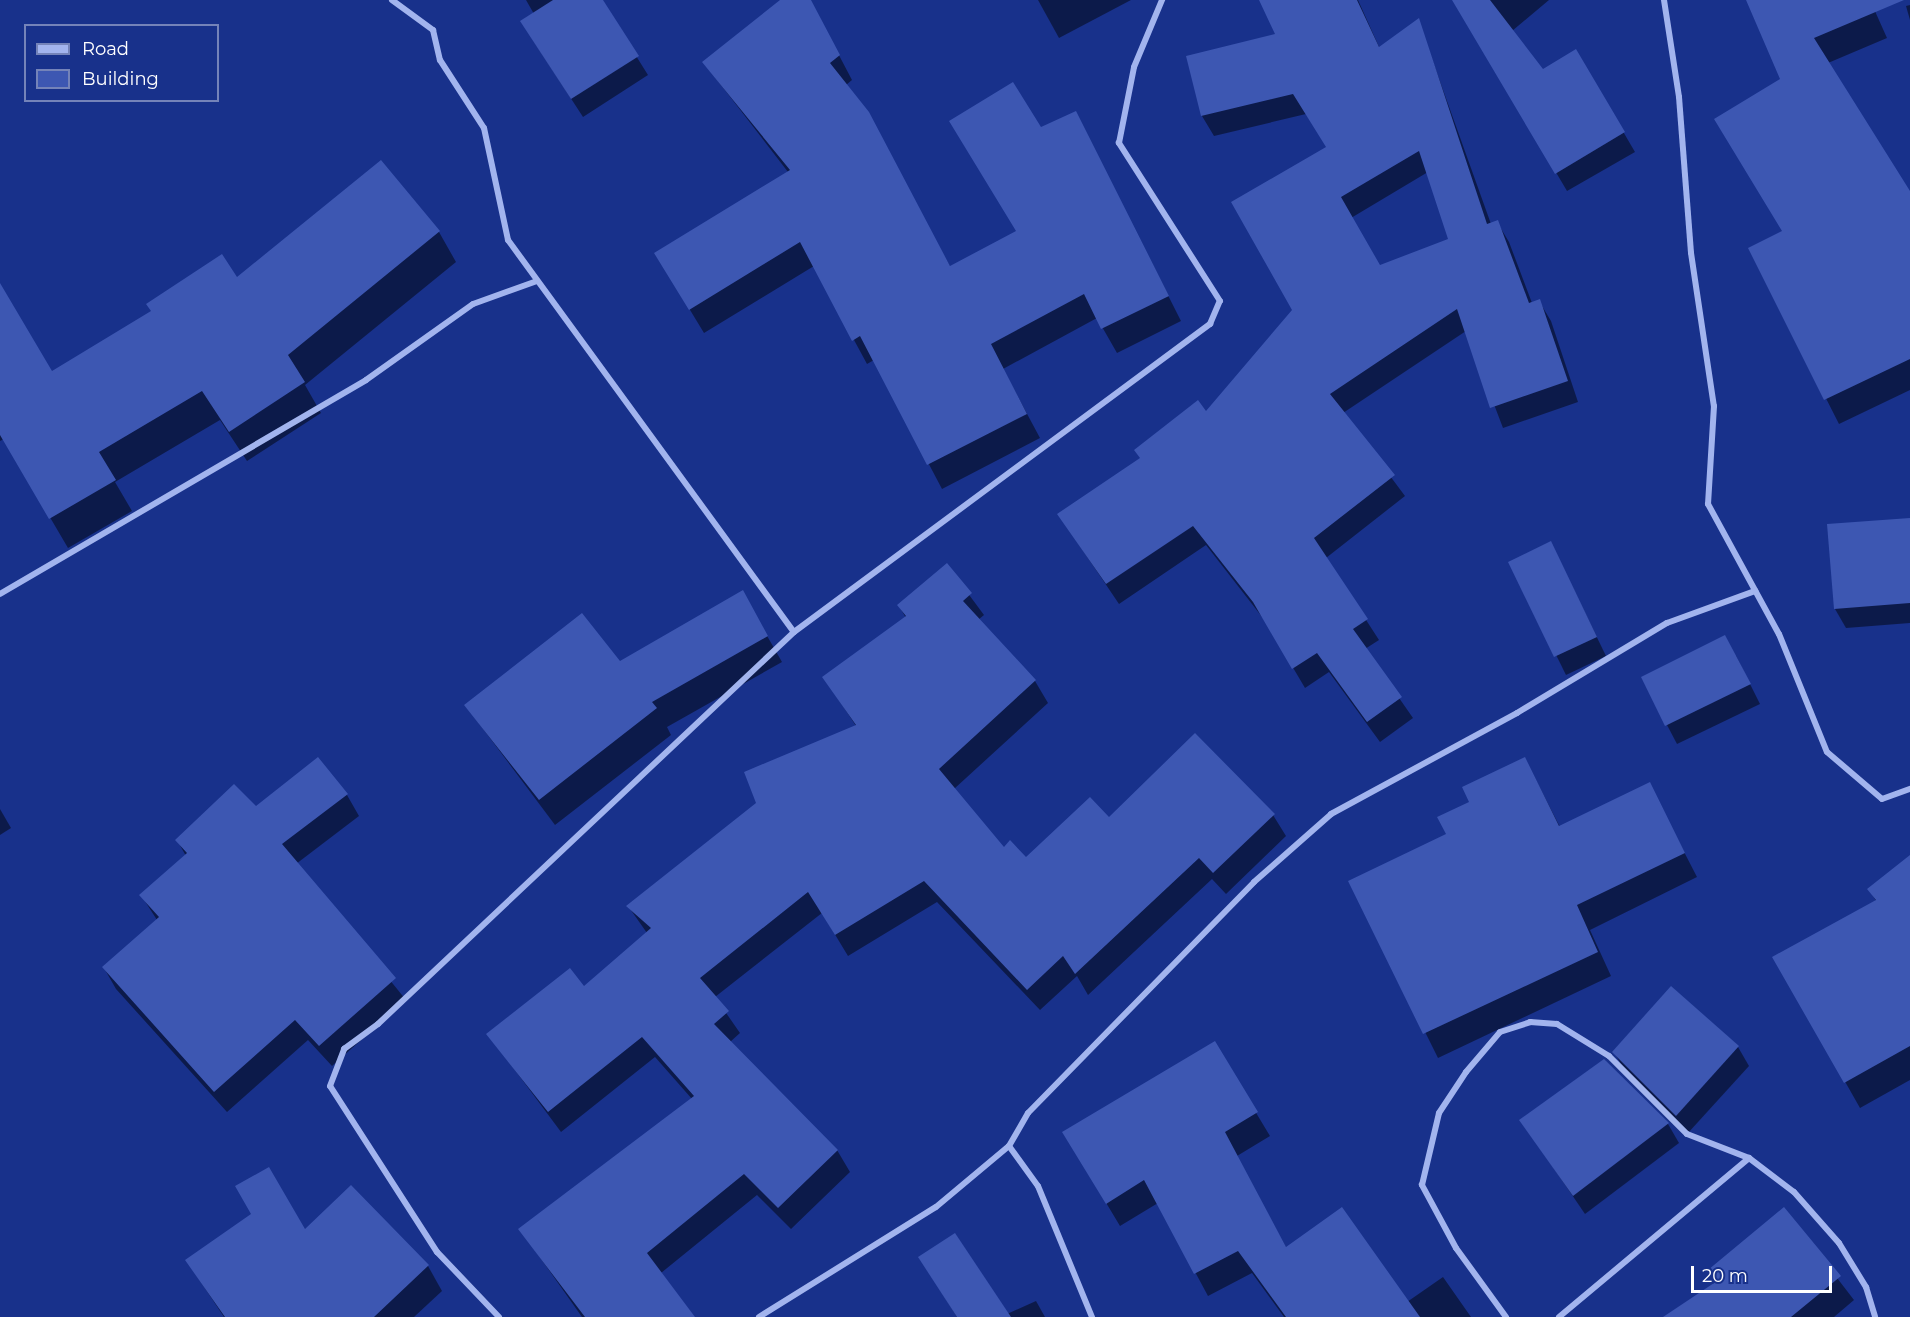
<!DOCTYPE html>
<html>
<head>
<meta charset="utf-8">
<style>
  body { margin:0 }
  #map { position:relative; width:1910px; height:1317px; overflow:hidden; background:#18318b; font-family:Montserrat,sans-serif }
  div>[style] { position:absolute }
  .shadow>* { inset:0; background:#0007 }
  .building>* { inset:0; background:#3d57b2 }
  .minor>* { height:6px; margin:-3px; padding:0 3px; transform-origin:3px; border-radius:3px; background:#a2b4ee }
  span { translate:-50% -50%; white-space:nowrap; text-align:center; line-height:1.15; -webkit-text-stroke:5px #18318b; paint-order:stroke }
  .legend { position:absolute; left:24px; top:24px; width:195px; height:78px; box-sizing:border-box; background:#18318b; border:2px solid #7483b9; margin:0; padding:8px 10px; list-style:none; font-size:18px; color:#fff }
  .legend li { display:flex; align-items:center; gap:12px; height:30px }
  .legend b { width:30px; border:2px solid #7483b9 }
  .scale { position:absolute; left:1691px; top:1266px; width:141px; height:27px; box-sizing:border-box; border:3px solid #fff; border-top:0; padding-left:8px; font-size:18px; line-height:21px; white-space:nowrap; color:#fff; -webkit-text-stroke:4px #18318b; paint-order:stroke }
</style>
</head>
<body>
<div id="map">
  <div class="shadow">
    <i style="clip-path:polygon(526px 0,601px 0,648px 75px,583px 117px,533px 40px,534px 14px)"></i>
    <i style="clip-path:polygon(782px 0,810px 0,852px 80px,846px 85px,951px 268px,1017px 232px,1040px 129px,1076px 113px,1181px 321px,1117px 353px,1097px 318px,1003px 369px,1040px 438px,942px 489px,874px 360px,867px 364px,814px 266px,704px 333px,670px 277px,788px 172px,704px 63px)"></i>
    <i style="clip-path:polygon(1038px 0,1131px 0,1059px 38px)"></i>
    <i style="clip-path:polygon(evenodd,1261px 0,1358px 0,1380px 49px,1418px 20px,1491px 224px,1497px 222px,1509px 242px,1532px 303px,1539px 301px,1551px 321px,1578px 402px,1503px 428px,1466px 331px,1343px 413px,1405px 496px,1326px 558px,1379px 640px,1365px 649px,1413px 718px,1380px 742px,1329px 672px,1305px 688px,1266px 622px,1206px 545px,1119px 604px,1059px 515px,1206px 413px,1294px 310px,1328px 148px,1306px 114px,1214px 136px,1202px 116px,1187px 57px,1277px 35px,1261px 0,1428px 172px,1450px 240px,1379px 267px,1351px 218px,1428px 172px)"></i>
    <i style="clip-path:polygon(1454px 0,1549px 0,1512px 31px,1542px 71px,1576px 51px,1635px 152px,1567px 191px)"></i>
    <i style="clip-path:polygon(1748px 0,1870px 0,1887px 38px,1828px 63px,1910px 194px,1910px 390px,1839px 424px,1750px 249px,1784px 231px,1782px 79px)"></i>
    <i style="clip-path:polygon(1910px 5px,1910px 20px,1906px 6px)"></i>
    <i style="clip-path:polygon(381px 162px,439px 232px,456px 262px,305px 385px,321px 413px,247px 461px,220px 420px,115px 482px,132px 511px,68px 548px,4px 439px,0 441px,0 328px,51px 373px,236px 279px)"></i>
    <i style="clip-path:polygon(1910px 519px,1910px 623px,1846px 628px,1835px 609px)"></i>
    <i style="clip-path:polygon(1551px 543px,1606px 656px,1566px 675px,1510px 562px)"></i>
    <i style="clip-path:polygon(947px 565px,984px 615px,978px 620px,1035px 681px,1048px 703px,954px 789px,1004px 849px,1026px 859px,1109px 819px,1273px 815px,1286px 836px,1226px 894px,1212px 879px,1088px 995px,1077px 976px,1040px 1010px,937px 902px,848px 956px,822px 913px,715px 997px,740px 1033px,730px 1042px,837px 1150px,850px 1172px,791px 1229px,757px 1195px,661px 1273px,692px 1317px,582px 1317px,520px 1229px,692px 1099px,655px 1057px,561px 1132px,488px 1034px,583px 988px,647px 933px,628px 906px,856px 726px,824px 677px,906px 618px,899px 606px)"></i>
    <i style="clip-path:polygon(742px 592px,782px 662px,667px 727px,671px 735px,555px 825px,466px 706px,619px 663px)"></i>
    <i style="clip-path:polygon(1736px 656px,1760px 704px,1677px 744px,1667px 725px)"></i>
    <i style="clip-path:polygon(1525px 759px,1560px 827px,1649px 784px,1697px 877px,1590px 930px,1611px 976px,1438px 1058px,1350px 881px,1448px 835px,1471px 803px)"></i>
    <i style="clip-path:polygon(347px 795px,359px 816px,296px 864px,406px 1000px,332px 1066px,308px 1040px,227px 1112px,116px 989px,104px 968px,157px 920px,141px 895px,186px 856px,177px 840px,256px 808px)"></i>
    <i style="clip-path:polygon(0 809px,11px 828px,0 835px)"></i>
    <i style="clip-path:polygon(1910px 857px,1910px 1080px,1860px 1108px,1775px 958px,1876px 901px,1869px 889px)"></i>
    <i style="clip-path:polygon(1214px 1043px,1270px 1136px,1237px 1156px,1286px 1248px,1407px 1302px,1443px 1277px,1471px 1317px,1284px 1317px,1252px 1273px,1208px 1296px,1158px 1203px,1120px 1226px,1078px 1156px)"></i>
    <i style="clip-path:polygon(1738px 1047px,1749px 1066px,1688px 1133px,1625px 1071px,1614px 1052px)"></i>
    <i style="clip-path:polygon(1604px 1061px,1668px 1124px,1679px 1143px,1585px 1214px,1521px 1120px)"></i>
    <i style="clip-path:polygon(1784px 1209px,1854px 1300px,1834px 1317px,1666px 1317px,1718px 1282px,1710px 1270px)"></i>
    <i style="clip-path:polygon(305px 1232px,428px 1266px,442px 1291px,414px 1317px,224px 1317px,187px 1261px)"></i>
    <i style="clip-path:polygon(920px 1257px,1007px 1314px,1036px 1301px,1045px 1317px,957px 1317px)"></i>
  </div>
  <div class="building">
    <i style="clip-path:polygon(553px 0,603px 0,639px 56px,571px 99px,520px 21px)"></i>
    <i style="clip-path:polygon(780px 0,811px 0,840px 55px,830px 63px,869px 112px,950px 266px,1016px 231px,949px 121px,1013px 82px,1041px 127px,1076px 111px,1169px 296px,1101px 329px,1084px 294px,991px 344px,1027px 414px,927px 465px,860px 336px,852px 341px,800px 242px,689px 310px,654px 253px,790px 170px,702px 62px)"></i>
    <i style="clip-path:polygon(evenodd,1259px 0,1357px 0,1379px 47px,1419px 18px,1487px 224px,1498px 220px,1529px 303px,1540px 299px,1568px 381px,1490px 408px,1457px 309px,1330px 394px,1395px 475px,1314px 538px,1368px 619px,1353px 629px,1402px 697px,1367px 722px,1317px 653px,1292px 669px,1253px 602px,1193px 526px,1106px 584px,1057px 514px,1140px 458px,1134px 450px,1198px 400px,1206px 411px,1292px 310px,1231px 202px,1326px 147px,1293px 94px,1201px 116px,1186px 56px,1275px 34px,1259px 0,1419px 151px,1448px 239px,1380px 265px,1341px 197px,1419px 151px)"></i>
    <i style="clip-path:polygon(1452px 0,1490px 0,1543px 69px,1576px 49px,1625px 132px,1555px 174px)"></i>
    <i style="clip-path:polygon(1746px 0,1904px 0,1814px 38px,1910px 191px,1910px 359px,1824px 400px,1748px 248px,1782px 231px,1714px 119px,1780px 79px)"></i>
    <i style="clip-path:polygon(381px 160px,440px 231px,288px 355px,305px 382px,229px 432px,202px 391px,99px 452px,116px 480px,49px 519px,0 435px,0 283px,52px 371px,151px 311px,146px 304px,222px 254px,237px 277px)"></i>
    <i style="clip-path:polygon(1910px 518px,1910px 603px,1834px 609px,1827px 524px)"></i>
    <i style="clip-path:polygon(1551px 541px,1597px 637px,1554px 657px,1508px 562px)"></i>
    <i style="clip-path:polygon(947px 563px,972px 593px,963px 601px,1036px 680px,939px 769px,1004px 847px,1010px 840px,1026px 857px,1090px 797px,1109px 817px,1195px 733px,1275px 814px,1213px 873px,1199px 858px,1075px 974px,1063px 956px,1027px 990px,924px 881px,835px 935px,808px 892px,700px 978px,729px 1011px,714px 1024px,838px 1150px,778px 1208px,744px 1174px,647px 1253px,695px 1317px,585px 1317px,518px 1229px,694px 1096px,642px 1037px,548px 1112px,486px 1034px,570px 968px,584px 986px,651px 928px,626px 906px,756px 803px,744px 772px,856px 725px,822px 677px,906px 616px,897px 605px)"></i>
    <i style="clip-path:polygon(743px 590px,768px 636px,652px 702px,657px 708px,539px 800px,464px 705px,582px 613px,620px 661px)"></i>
    <i style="clip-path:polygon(1725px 635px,1751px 684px,1665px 726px,1641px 677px)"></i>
    <i style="clip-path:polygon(318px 757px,348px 794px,282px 844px,396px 978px,319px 1046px,295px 1020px,214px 1092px,102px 967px,159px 917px,139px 895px,187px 853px,175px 840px,234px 784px,256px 806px)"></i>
    <i style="clip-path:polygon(1525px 757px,1559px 826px,1650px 782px,1685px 853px,1577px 905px,1598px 952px,1423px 1034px,1348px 881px,1446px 834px,1437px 817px,1469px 802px,1462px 787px)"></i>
    <i style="clip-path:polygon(1910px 855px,1910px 1046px,1844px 1083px,1772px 957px,1876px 900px,1867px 889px)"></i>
    <i style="clip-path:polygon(1671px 986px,1739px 1046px,1676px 1116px,1612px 1052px)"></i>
    <i style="clip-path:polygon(1215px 1041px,1258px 1112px,1225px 1132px,1286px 1247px,1342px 1207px,1420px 1317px,1286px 1317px,1238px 1251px,1194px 1274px,1144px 1180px,1106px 1204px,1062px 1132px)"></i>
    <i style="clip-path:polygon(1604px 1059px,1669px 1123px,1573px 1196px,1519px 1120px)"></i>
    <i style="clip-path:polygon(269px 1167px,305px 1229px,351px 1185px,429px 1265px,374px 1317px,225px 1317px,185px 1260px,251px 1214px,235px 1186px)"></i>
    <i style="clip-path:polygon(1784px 1207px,1841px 1276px,1791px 1317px,1663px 1317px,1717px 1281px,1708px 1270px)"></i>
    <i style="clip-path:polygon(955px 1233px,1011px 1317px,957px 1317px,918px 1257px)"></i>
  </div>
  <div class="minor">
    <i style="left:392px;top:0;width:51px;rotate:36.2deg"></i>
    <i style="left:433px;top:30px;width:31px;rotate:77deg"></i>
    <i style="left:440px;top:60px;width:81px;rotate:57.1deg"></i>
    <i style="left:484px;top:128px;width:115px;rotate:77.9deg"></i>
    <i style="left:508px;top:240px;width:485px;rotate:53.9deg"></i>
    <i style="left:1664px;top:0;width:98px;rotate:81.2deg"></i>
    <i style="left:1679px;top:97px;width:156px;rotate:85.6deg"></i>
    <i style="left:1691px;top:253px;width:155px;rotate:81.5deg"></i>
    <i style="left:1714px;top:406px;width:98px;rotate:93.5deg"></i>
    <i style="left:1708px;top:504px;width:148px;rotate:61.4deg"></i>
    <i style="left:1779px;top:634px;width:127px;rotate:67.9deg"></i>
    <i style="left:1827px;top:752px;width:72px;rotate:40.5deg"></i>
    <i style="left:1882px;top:799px;width:30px;rotate:-20deg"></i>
    <i style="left:0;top:594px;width:424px;rotate:-30.3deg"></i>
    <i style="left:366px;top:380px;width:131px;rotate:-35.4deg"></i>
    <i style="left:473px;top:304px;width:68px;rotate:-19.8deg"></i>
    <i style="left:1009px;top:1146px;width:49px;rotate:54.1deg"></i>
    <i style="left:1038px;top:1186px;width:142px;rotate:67.6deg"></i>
    <i style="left:499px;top:1317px;width:90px;rotate:-133.6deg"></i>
    <i style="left:437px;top:1252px;width:197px;rotate:-122.8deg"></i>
    <i style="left:330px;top:1086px;width:40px;rotate:-69deg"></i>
    <i style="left:344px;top:1049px;width:42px;rotate:-36.3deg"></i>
    <i style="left:378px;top:1024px;width:572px;rotate:-43.3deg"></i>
    <i style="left:794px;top:632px;width:518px;rotate:-36.52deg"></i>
    <i style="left:1210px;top:324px;width:25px;rotate:-67deg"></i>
    <i style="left:1220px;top:301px;width:188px;rotate:-122.6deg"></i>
    <i style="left:1119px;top:143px;width:77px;rotate:-78.8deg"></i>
    <i style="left:1134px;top:67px;width:73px;rotate:-67.3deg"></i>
    <i style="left:759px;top:1317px;width:208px;rotate:-31.9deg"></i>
    <i style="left:936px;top:1207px;width:95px;rotate:-39.9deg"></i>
    <i style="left:1009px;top:1146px;width:38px;rotate:-60deg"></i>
    <i style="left:1028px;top:1113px;width:323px;rotate:-45.6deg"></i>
    <i style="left:1254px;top:882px;width:103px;rotate:-41.4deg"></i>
    <i style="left:1331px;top:814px;width:212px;rotate:-28.5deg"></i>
    <i style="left:1517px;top:713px;width:175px;rotate:-31deg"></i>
    <i style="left:1667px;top:623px;width:94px;rotate:-20deg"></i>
    <i style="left:1506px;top:1317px;width:85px;rotate:-125.9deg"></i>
    <i style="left:1456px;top:1248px;width:72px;rotate:-118.4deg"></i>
    <i style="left:1422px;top:1185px;width:74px;rotate:-76.7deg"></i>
    <i style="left:1439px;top:1113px;width:49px;rotate:-56.6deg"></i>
    <i style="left:1466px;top:1072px;width:52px;rotate:-49.6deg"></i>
    <i style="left:1500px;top:1032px;width:32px;rotate:-18deg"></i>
    <i style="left:1530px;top:1022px;width:27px;rotate:4deg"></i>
    <i style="left:1557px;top:1024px;width:61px;rotate:31.6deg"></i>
    <i style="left:1609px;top:1056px;width:110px;rotate:45deg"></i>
    <i style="left:1687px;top:1134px;width:66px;rotate:21.2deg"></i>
    <i style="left:1749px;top:1158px;width:56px;rotate:37.1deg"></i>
    <i style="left:1794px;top:1192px;width:68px;rotate:48.6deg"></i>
    <i style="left:1839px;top:1243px;width:52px;rotate:58.5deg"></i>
    <i style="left:1866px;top:1287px;width:31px;rotate:73deg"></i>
    <i style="left:1559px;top:1317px;width:248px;rotate:-39.9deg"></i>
  </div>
  <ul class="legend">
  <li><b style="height:8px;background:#a2b4ee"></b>Road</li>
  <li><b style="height:16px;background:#3d57b2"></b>Building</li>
  </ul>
  <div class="scale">20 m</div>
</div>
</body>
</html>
